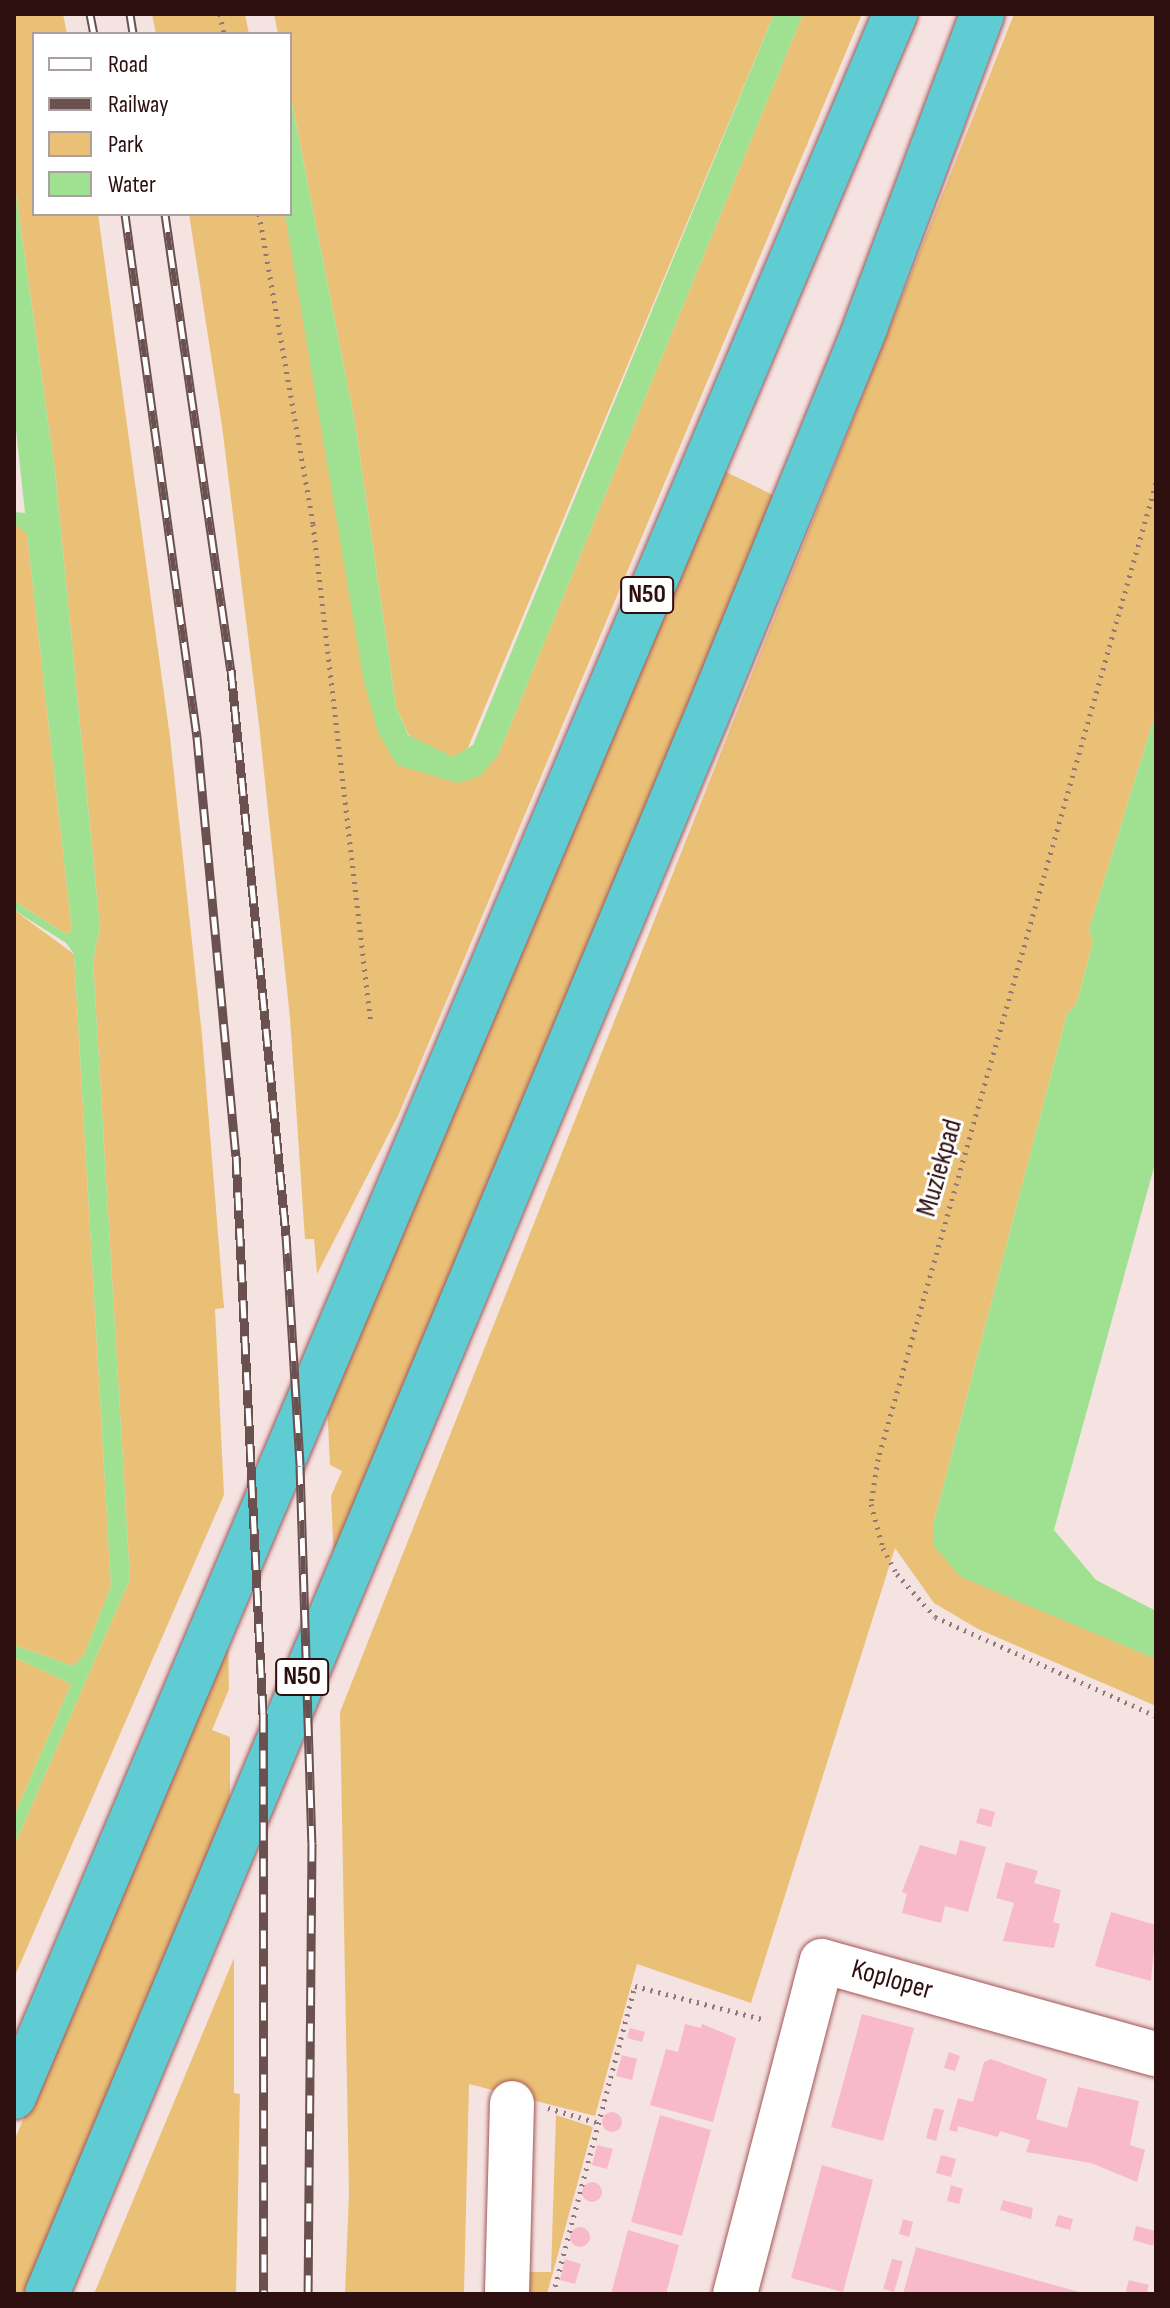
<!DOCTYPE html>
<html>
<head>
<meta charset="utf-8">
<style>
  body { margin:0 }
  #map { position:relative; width:1170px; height:2308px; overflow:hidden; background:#f5e3e2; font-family:"Sofia Sans Condensed",sans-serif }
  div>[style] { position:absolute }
  .green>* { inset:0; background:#eac077 }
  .water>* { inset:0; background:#9fe191 }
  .building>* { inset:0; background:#f8b9cb }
  .round { border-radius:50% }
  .path>* { height:5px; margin-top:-2.5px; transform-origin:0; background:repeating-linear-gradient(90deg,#917878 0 2px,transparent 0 8px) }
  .roads { filter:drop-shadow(0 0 2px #a45657) drop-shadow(0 0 2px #a45657) }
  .minor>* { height:44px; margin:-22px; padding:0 22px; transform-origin:22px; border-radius:22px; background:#fff }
  .highway>* { height:44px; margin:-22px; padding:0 22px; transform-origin:22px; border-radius:22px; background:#5eccd2 }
  .rail>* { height:9px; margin-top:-4.5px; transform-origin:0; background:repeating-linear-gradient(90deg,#fff 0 18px,#6b5050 0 36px); box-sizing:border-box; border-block:2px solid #6b5050 }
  span { translate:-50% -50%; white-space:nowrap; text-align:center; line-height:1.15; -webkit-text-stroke:6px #fff; paint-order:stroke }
  .shield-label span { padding:2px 6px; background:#fff; border:2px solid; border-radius:6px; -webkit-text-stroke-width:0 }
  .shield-label { font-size:26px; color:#2e0f10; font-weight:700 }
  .street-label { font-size:28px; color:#2e0f10 }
  .frame { position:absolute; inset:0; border:16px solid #2e0f10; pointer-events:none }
  .legend { position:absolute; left:32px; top:32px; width:260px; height:184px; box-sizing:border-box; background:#fff; border:2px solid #ab9f9f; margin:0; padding:10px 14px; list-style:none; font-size:24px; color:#2e0f10 }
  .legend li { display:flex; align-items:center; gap:16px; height:40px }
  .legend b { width:40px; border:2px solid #ab9f9f }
</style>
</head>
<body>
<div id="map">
  <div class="green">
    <i style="clip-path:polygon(14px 14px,63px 14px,67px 34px,34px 34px,34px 214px,98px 214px,170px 737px,202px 1035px,224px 1308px,215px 1309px,224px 1495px,14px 1978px,14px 1846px,130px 1579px,93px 961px,100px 928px,55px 471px,14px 180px)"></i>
    <i style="clip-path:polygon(152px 14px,245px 14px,249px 34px,156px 34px)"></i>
    <i style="clip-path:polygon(274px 14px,774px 14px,465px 755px,453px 757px,418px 743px,408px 734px,396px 706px,355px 423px,290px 93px,290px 34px,278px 34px)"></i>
    <i style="clip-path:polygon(803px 14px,862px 14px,398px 1116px,317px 1274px,314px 1239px,305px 1239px,290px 1018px,259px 725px,222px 426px,189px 214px,285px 214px,397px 765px,498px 755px)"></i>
    <i style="clip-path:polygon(1014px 14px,1156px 14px,1156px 711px,1089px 930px,1093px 942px,1076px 1005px,1067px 1014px,933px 1526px,961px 1576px,1156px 1659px,1156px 1706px,978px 1629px,934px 1603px,895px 1548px,751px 2003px,637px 1964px,595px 2116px,469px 2084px,464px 2294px,345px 2294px,349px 2193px,340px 1712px)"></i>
    <i style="clip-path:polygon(714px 466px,779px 498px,334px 1561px,331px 1496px,342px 1471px,330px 1465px,326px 1382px)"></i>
    <i style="clip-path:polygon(14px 523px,27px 533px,72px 931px,66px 934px,14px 901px)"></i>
    <i style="clip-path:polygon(14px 910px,74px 954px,111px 1586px,84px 1655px,73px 1666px,14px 1645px)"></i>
    <i style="clip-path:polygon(228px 1637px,229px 1689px,212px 1730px,230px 1737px,230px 1805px,26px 2294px,14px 2294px,14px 2141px)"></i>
    <i style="clip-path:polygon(14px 1657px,71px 1684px,14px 1816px)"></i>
    <i style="clip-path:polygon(234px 1958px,234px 2093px,240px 2094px,236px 2294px,94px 2294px)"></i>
    <i style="clip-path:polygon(556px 2115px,593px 2127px,547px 2294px,525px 2294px,525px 2272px,551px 2272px)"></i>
  </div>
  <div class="water">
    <i style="clip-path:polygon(774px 14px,803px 14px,498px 755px,480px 776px,458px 783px,397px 765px,378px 732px,364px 682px,285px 214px,290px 214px,290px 93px,355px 423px,396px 706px,408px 735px,453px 757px,473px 745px)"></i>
    <i style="clip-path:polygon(14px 180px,55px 471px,100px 928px,93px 961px,130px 1579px,14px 1846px,14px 1816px,71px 1684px,14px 1657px,14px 1645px,73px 1666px,84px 1655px,111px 1586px,74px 954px,66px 943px,14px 910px,14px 901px,66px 934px,72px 931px,27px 534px,14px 523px,14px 512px,25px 513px,14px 411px)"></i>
    <i style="clip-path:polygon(1156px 711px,1156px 1160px,1054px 1530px,1096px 1580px,1156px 1611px,1156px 1659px,961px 1577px,934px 1546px,933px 1526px,1067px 1014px,1076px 1005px,1093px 942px,1089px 930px)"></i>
  </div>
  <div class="building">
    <i style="clip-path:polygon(980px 1808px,995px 1812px,991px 1827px,976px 1823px)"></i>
    <i style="clip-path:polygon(960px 1840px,986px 1847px,968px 1912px,945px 1906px,941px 1923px,902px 1913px,907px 1894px,902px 1892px,920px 1845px,956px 1855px)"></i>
    <i style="clip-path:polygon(1006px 1862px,1038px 1871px,1034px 1883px,1061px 1890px,1053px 1922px,1060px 1924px,1054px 1948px,1003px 1941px,1014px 1903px,996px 1898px)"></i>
    <i style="clip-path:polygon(1111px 1912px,1156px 1925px,1151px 1981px,1095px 1966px)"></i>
    <i style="clip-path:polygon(862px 2014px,914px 2028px,883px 2141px,831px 2127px)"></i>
    <i style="clip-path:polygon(685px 2024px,701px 2028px,702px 2024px,736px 2038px,713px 2122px,650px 2105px,666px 2049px,678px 2052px)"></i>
    <i style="clip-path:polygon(630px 2028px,645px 2032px,642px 2042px,627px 2038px)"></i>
    <i style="clip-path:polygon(949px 2052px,960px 2056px,955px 2071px,944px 2068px)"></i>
    <i style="clip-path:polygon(622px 2055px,637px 2059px,632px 2080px,616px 2076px)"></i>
    <i style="clip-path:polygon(991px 2059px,1047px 2079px,1036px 2119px,1067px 2128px,1078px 2087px,1139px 2101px,1130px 2145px,1145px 2150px,1137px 2182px,1091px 2163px,1026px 2152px,1030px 2140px,1000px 2131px,998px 2137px,958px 2126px,957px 2132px,949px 2130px,958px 2098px,973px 2102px,984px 2062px)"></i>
    <i style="clip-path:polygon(934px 2108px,944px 2110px,936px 2141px,926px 2138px)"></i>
    <i class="round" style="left:602px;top:2112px;width:20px;height:20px"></i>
    <i style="clip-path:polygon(660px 2115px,711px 2130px,682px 2236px,631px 2222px)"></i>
    <i style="clip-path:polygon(597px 2145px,613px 2149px,607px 2169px,592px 2165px)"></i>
    <i style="clip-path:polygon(941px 2155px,956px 2159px,951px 2177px,936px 2173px)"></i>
    <i style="clip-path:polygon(822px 2165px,873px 2180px,843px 2292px,791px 2278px)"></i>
    <i class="round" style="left:582px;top:2182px;width:20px;height:20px"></i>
    <i style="clip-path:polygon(951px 2185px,963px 2189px,959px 2204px,947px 2201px)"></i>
    <i style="clip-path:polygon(1003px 2200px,1033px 2208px,1031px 2219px,1000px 2210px)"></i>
    <i style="clip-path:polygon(1058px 2215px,1073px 2219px,1070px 2230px,1055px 2226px)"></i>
    <i style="clip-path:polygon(903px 2219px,913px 2222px,909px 2237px,899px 2234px)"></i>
    <i style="clip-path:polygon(1136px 2226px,1156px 2231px,1153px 2246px,1133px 2240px)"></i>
    <i class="round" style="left:570px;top:2227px;width:20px;height:20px"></i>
    <i style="clip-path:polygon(628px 2230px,679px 2245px,666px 2294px,611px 2294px)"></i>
    <i style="clip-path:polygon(916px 2247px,1083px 2293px,1083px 2294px,903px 2294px)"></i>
    <i style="clip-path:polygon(565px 2259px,581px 2264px,575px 2284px,560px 2280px)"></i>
    <i style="clip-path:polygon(892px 2259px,903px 2261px,894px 2292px,883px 2289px)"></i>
    <i style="clip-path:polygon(1129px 2280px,1149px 2285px,1147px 2291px,1155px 2294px,1125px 2294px)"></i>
  </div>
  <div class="path">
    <i style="left:220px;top:14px;width:20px;rotate:79deg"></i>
    <i style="left:259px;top:214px;width:315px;rotate:80.1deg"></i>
    <i style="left:313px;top:524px;width:498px;rotate:83.4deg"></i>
    <i style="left:1156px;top:483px;width:1015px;rotate:105.9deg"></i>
    <i style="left:878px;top:1459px;width:46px;rotate:98.8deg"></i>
    <i style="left:871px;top:1504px;width:46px;rotate:74.7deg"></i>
    <i style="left:883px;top:1548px;width:30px;rotate:62deg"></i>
    <i style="left:897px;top:1574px;width:57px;rotate:48.5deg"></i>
    <i style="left:935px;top:1617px;width:242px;rotate:24.1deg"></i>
    <i style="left:548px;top:2108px;width:53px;rotate:16.4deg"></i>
    <i style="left:553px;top:2294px;width:319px;rotate:-75.1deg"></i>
    <i style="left:635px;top:1986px;width:131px;rotate:14.6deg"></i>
  </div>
  <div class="roads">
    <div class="minor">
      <i style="left:507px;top:2294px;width:191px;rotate:-88.5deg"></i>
      <i style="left:735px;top:2294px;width:344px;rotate:-75.4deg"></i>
      <i style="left:822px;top:1961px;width:347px;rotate:15.6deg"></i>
    </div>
    <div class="highway">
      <i style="left:14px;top:2097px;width:2262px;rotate:-67.07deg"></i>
      <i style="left:47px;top:2294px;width:1708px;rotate:-67.31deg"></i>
      <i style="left:706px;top:718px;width:424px;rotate:-67.8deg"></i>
      <i style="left:866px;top:325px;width:332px;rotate:-69.5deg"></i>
    </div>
  </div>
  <div class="rail">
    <i style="left:90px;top:14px;width:20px;rotate:79deg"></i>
    <i style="left:130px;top:14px;width:20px;rotate:81deg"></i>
    <i style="left:125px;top:214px;width:528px;rotate:82.16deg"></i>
    <i style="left:197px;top:737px;width:421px;rotate:84.7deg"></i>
    <i style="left:236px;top:1156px;width:559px;rotate:87.23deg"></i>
    <i style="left:263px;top:1714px;width:580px;rotate:89.9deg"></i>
    <i style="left:165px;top:214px;width:461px;rotate:81.8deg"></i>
    <i style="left:231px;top:670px;width:568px;rotate:84.44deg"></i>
    <i style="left:286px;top:1235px;width:231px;rotate:86.5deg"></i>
    <i style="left:300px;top:1466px;width:377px;rotate:88.2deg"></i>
    <i style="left:312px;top:1843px;width:451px;rotate:90.5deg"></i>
  </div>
  <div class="shield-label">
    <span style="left:647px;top:595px">N50</span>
    <span style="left:302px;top:1677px">N50</span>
  </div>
  <div class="street-label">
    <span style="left:940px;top:1168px;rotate:-74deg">Muziekpad</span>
    <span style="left:892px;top:1980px;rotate:16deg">Koploper</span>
  </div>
  <div class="frame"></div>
  <ul class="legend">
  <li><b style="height:10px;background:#fff"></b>Road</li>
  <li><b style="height:10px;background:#6b5050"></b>Railway</li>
  <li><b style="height:22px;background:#eac077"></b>Park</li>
  <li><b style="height:22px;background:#9fe191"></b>Water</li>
  </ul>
</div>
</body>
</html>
